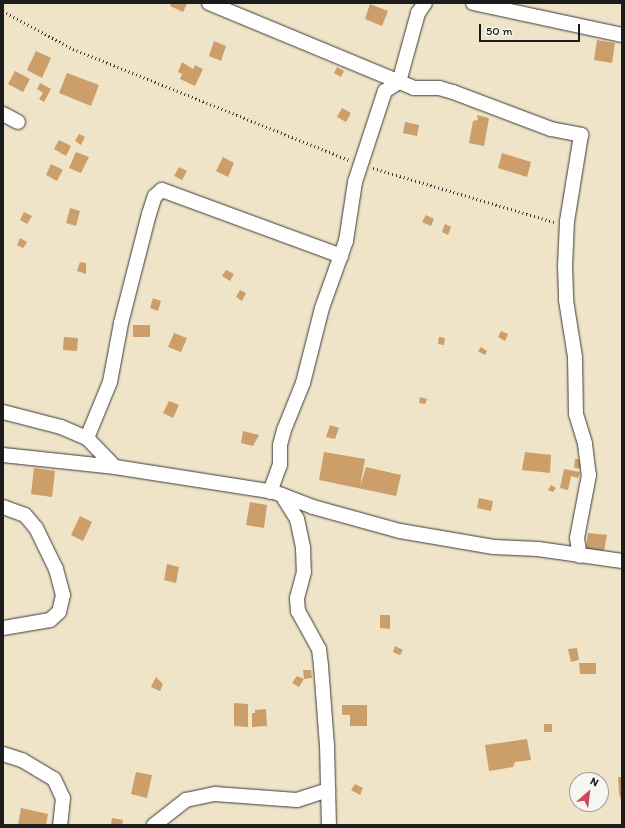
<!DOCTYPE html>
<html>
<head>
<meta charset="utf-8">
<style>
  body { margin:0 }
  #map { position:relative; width:625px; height:828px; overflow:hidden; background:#efe3c8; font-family:Itim,sans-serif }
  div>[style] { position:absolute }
  .building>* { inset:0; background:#cc9e69 }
  .path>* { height:2.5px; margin-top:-1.25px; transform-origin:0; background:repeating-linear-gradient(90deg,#3c3a36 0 1px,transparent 0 4px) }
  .roads { filter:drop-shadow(0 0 1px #3c3a36) drop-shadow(0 0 1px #3c3a36) }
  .minor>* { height:14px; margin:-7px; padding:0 7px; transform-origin:7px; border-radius:7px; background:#fff }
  span { translate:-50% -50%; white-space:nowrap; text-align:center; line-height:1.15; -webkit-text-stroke:3px #f6f6f2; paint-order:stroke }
  .frame { position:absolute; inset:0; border:4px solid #1c1c1c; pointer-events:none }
  .north { position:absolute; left:569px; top:772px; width:40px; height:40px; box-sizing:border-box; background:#f6f6f2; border:1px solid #9f9f9c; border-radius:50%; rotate:28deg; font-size:11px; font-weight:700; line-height:16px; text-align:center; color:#1c1c1c }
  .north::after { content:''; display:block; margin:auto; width:14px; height:18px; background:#d1495b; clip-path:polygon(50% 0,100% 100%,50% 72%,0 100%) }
  .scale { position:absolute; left:479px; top:24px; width:101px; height:18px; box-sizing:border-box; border:2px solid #1c1c1c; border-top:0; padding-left:5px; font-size:12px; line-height:14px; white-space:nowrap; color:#1c1c1c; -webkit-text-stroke:3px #f6f6f2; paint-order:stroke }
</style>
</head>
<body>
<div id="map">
  <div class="building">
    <i style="clip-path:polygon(171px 3px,185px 3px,187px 4px,183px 12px,170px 6px)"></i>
    <i style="clip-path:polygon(370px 4px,388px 11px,382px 26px,365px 19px)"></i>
    <i style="clip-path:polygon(597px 40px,615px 43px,612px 63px,594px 60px)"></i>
    <i style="clip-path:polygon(214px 41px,226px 46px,221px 61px,209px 56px)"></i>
    <i style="clip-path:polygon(36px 51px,51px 58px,42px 78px,27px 70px)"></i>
    <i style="clip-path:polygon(182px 62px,193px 69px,195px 65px,203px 69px,195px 86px,180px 79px,182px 74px,178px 72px)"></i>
    <i style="clip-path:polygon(337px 67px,344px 71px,341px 77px,334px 73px)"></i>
    <i style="clip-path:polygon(15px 71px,30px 79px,23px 92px,8px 84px)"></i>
    <i style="clip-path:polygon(67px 73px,99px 85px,91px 106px,59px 93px)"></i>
    <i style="clip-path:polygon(40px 83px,51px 89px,44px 102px,39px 99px,43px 93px,37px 89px)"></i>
    <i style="clip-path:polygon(342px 108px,351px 113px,346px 122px,337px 117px)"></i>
    <i style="clip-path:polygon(477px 115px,489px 118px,484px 146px,469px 143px,473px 121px,478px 120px)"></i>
    <i style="clip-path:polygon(405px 122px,419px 125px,417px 136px,403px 133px)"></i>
    <i style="clip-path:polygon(79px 134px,85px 137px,81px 145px,75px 141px)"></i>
    <i style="clip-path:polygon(59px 140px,71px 146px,66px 156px,54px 149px)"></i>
    <i style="clip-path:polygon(76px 152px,89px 157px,81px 173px,69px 168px)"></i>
    <i style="clip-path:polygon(502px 153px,531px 162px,527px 177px,498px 168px)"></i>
    <i style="clip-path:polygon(223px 157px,234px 163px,228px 177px,216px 171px)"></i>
    <i style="clip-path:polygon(51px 164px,63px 170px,57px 181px,46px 175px)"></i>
    <i style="clip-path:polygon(179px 167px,187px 171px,182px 180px,174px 176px)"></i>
    <i style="clip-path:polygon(70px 208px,80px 211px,76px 226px,66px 223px)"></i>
    <i style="clip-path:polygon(24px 212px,32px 216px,27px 224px,20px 220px)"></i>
    <i style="clip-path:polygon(426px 215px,434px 219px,431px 226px,422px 222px)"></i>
    <i style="clip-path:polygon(445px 224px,451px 227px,448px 235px,442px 232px)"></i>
    <i style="clip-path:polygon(20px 238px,27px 242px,23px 248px,17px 245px)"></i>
    <i style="clip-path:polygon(80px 262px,86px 263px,86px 274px,77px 271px)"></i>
    <i style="clip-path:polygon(226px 270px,234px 274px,230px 281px,222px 276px)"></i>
    <i style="clip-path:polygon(240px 290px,246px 293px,242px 301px,236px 297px)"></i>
    <i style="clip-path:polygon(153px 298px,161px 301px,158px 311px,150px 308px)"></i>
    <i style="clip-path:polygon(133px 325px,150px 325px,150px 337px,133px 337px)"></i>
    <i style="clip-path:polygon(501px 331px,508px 334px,505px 341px,498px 337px)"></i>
    <i style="clip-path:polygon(174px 333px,187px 338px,181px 352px,168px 347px)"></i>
    <i style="clip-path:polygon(64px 337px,78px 338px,77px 351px,63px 350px)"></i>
    <i style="clip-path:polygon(439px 337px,445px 338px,444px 345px,438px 344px)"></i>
    <i style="clip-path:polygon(481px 347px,487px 351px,485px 355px,478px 351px)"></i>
    <i style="clip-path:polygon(420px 397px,427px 399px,425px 404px,419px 403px)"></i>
    <i style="clip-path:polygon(169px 401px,179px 405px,173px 418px,163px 413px)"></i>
    <i style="clip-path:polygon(330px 425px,339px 428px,335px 439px,326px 437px)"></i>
    <i style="clip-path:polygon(243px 431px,259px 435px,253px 446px,241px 443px)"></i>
    <i style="clip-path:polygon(324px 452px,365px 459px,360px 487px,366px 467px,401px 475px,396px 496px,319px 480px)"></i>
    <i style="clip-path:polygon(525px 452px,551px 455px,550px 473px,522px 470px)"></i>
    <i style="clip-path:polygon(575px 459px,584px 460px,583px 469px,574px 468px)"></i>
    <i style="clip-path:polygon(34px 468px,55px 471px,52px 497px,31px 494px)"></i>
    <i style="clip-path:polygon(564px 469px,580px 472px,578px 478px,571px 476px,568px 490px,560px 488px)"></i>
    <i style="clip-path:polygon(551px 485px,556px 488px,553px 492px,548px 490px)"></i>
    <i style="clip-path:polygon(479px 498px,493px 501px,491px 511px,477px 508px)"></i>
    <i style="clip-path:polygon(250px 502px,267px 505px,264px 528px,246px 525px)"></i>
    <i style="clip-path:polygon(80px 516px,92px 522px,83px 541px,71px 535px)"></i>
    <i style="clip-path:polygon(588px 533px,607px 535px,604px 551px,586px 549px)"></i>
    <i style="clip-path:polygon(167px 564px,179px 567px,176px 583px,164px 580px)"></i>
    <i style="clip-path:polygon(380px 615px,390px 615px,390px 629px,380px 628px)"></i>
    <i style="clip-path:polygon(395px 646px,403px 650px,400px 655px,393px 652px)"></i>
    <i style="clip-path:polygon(577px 648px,579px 660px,571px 662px,568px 649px)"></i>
    <i style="clip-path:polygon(579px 663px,596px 663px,596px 674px,580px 674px)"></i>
    <i style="clip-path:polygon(303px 670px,311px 670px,312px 678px,304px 679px)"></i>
    <i style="clip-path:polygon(297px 676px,304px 679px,299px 687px,292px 683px)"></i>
    <i style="clip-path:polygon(156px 677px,163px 684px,160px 691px,151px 687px)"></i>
    <i style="clip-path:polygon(234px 703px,248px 704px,248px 727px,234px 726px)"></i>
    <i style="clip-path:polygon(342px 705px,367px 705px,367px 726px,350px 726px,350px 715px,342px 715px)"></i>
    <i style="clip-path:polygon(266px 709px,267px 726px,252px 727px,252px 713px,255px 713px,255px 710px)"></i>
    <i style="clip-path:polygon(544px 724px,552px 724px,552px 732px,544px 732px)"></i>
    <i style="clip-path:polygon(527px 739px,531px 760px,515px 762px,513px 767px,489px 771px,485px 745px)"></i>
    <i style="clip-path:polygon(136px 772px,152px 775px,147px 798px,131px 794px)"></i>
    <i style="clip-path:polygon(618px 777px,622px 777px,622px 802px,619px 794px)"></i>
    <i style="clip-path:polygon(355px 784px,363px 788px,360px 795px,351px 790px)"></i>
    <i style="clip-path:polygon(21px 808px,48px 814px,46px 825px,18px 825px)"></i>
    <i style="clip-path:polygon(112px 818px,123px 820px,122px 825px,111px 825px)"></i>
  </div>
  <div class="path">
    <i style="left:3px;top:11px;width:80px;rotate:28.5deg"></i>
    <i style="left:73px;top:49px;width:297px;rotate:21.9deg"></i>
    <i style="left:373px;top:168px;width:189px;rotate:16.6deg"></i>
  </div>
  <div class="roads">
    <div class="minor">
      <i style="left:209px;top:3px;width:222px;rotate:22.5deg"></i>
      <i style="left:414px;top:88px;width:25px"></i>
      <i style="left:439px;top:88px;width:15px;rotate:16deg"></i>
      <i style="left:453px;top:92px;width:105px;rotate:20.7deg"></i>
      <i style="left:551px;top:129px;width:31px;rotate:11deg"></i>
      <i style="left:581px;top:135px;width:87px;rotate:99.2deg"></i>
      <i style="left:567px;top:221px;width:45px;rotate:92.5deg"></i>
      <i style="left:565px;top:266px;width:34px;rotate:88deg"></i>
      <i style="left:566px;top:300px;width:58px;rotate:81deg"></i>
      <i style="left:575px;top:357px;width:57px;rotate:89deg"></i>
      <i style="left:576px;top:414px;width:31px;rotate:73deg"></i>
      <i style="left:585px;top:444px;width:31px;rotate:83deg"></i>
      <i style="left:589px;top:475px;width:64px;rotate:100.8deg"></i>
      <i style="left:577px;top:538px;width:18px;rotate:81deg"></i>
      <i style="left:473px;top:3px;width:152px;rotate:12.1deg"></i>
      <i style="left:3px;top:114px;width:17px;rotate:28deg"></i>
      <i style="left:3px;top:412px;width:60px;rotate:14.5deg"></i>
      <i style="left:61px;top:427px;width:28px;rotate:23deg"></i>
      <i style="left:87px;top:438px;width:40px;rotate:46deg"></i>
      <i style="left:115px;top:467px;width:161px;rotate:8.9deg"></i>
      <i style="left:274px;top:492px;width:42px;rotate:21deg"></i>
      <i style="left:313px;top:507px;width:90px;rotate:15.4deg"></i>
      <i style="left:400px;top:531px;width:95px;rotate:9.7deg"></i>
      <i style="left:494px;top:547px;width:44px;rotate:2.6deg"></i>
      <i style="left:538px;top:549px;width:85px;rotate:8.1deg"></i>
      <i style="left:87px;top:438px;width:61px;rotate:-67.7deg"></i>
      <i style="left:110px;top:382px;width:60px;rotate:-79.4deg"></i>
      <i style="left:121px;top:323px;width:113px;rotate:-75.6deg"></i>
      <i style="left:149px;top:214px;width:19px;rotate:-72deg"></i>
      <i style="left:155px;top:196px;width:9px;rotate:-41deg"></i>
      <i style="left:162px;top:190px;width:191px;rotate:20.2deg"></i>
      <i style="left:3px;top:455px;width:113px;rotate:6.1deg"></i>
      <i style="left:270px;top:492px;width:29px;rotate:-70deg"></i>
      <i style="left:280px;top:465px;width:20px;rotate:-90deg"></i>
      <i style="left:280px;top:445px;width:16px;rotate:-75deg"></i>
      <i style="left:284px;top:430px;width:51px;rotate:-68deg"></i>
      <i style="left:303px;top:383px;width:77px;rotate:-75.8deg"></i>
      <i style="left:322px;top:308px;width:71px;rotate:-70.3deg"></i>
      <i style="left:346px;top:241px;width:60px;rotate:-81.3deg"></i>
      <i style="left:355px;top:182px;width:96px;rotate:-71.8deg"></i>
      <i style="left:385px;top:91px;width:17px;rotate:-33deg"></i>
      <i style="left:399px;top:82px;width:72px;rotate:-74.6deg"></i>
      <i style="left:418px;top:13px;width:12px;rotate:-55deg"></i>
      <i style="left:282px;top:495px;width:28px;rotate:58deg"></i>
      <i style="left:297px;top:519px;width:30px;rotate:78deg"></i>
      <i style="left:303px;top:548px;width:24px;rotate:88deg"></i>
      <i style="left:304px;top:572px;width:27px;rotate:105deg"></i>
      <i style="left:297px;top:598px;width:13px;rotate:86deg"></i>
      <i style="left:298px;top:611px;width:43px;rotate:61.1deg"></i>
      <i style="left:319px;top:649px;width:17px;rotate:83deg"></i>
      <i style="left:321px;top:666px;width:79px;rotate:85.7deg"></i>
      <i style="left:327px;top:745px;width:80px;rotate:88.6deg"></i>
      <i style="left:3px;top:507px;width:23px;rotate:20deg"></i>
      <i style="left:25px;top:515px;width:17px;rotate:50deg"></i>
      <i style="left:36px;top:528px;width:46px;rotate:64deg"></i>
      <i style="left:56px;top:569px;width:27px;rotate:75deg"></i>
      <i style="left:63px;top:595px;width:17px;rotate:103deg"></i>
      <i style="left:59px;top:612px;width:12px;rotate:138deg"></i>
      <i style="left:50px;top:620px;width:48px;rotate:170.3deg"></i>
      <i style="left:3px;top:754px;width:20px;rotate:18deg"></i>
      <i style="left:22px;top:760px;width:37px;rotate:31deg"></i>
      <i style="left:54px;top:779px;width:21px;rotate:65deg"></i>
      <i style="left:63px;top:798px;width:27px;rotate:96deg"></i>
      <i style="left:154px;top:825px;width:41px;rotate:-38deg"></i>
      <i style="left:186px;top:800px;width:30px;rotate:-12deg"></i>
      <i style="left:215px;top:794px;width:82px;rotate:4.2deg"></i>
      <i style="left:297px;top:800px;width:33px;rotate:-18deg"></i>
    </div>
  </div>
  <div class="frame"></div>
  <div class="north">N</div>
  <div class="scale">50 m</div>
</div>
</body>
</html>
